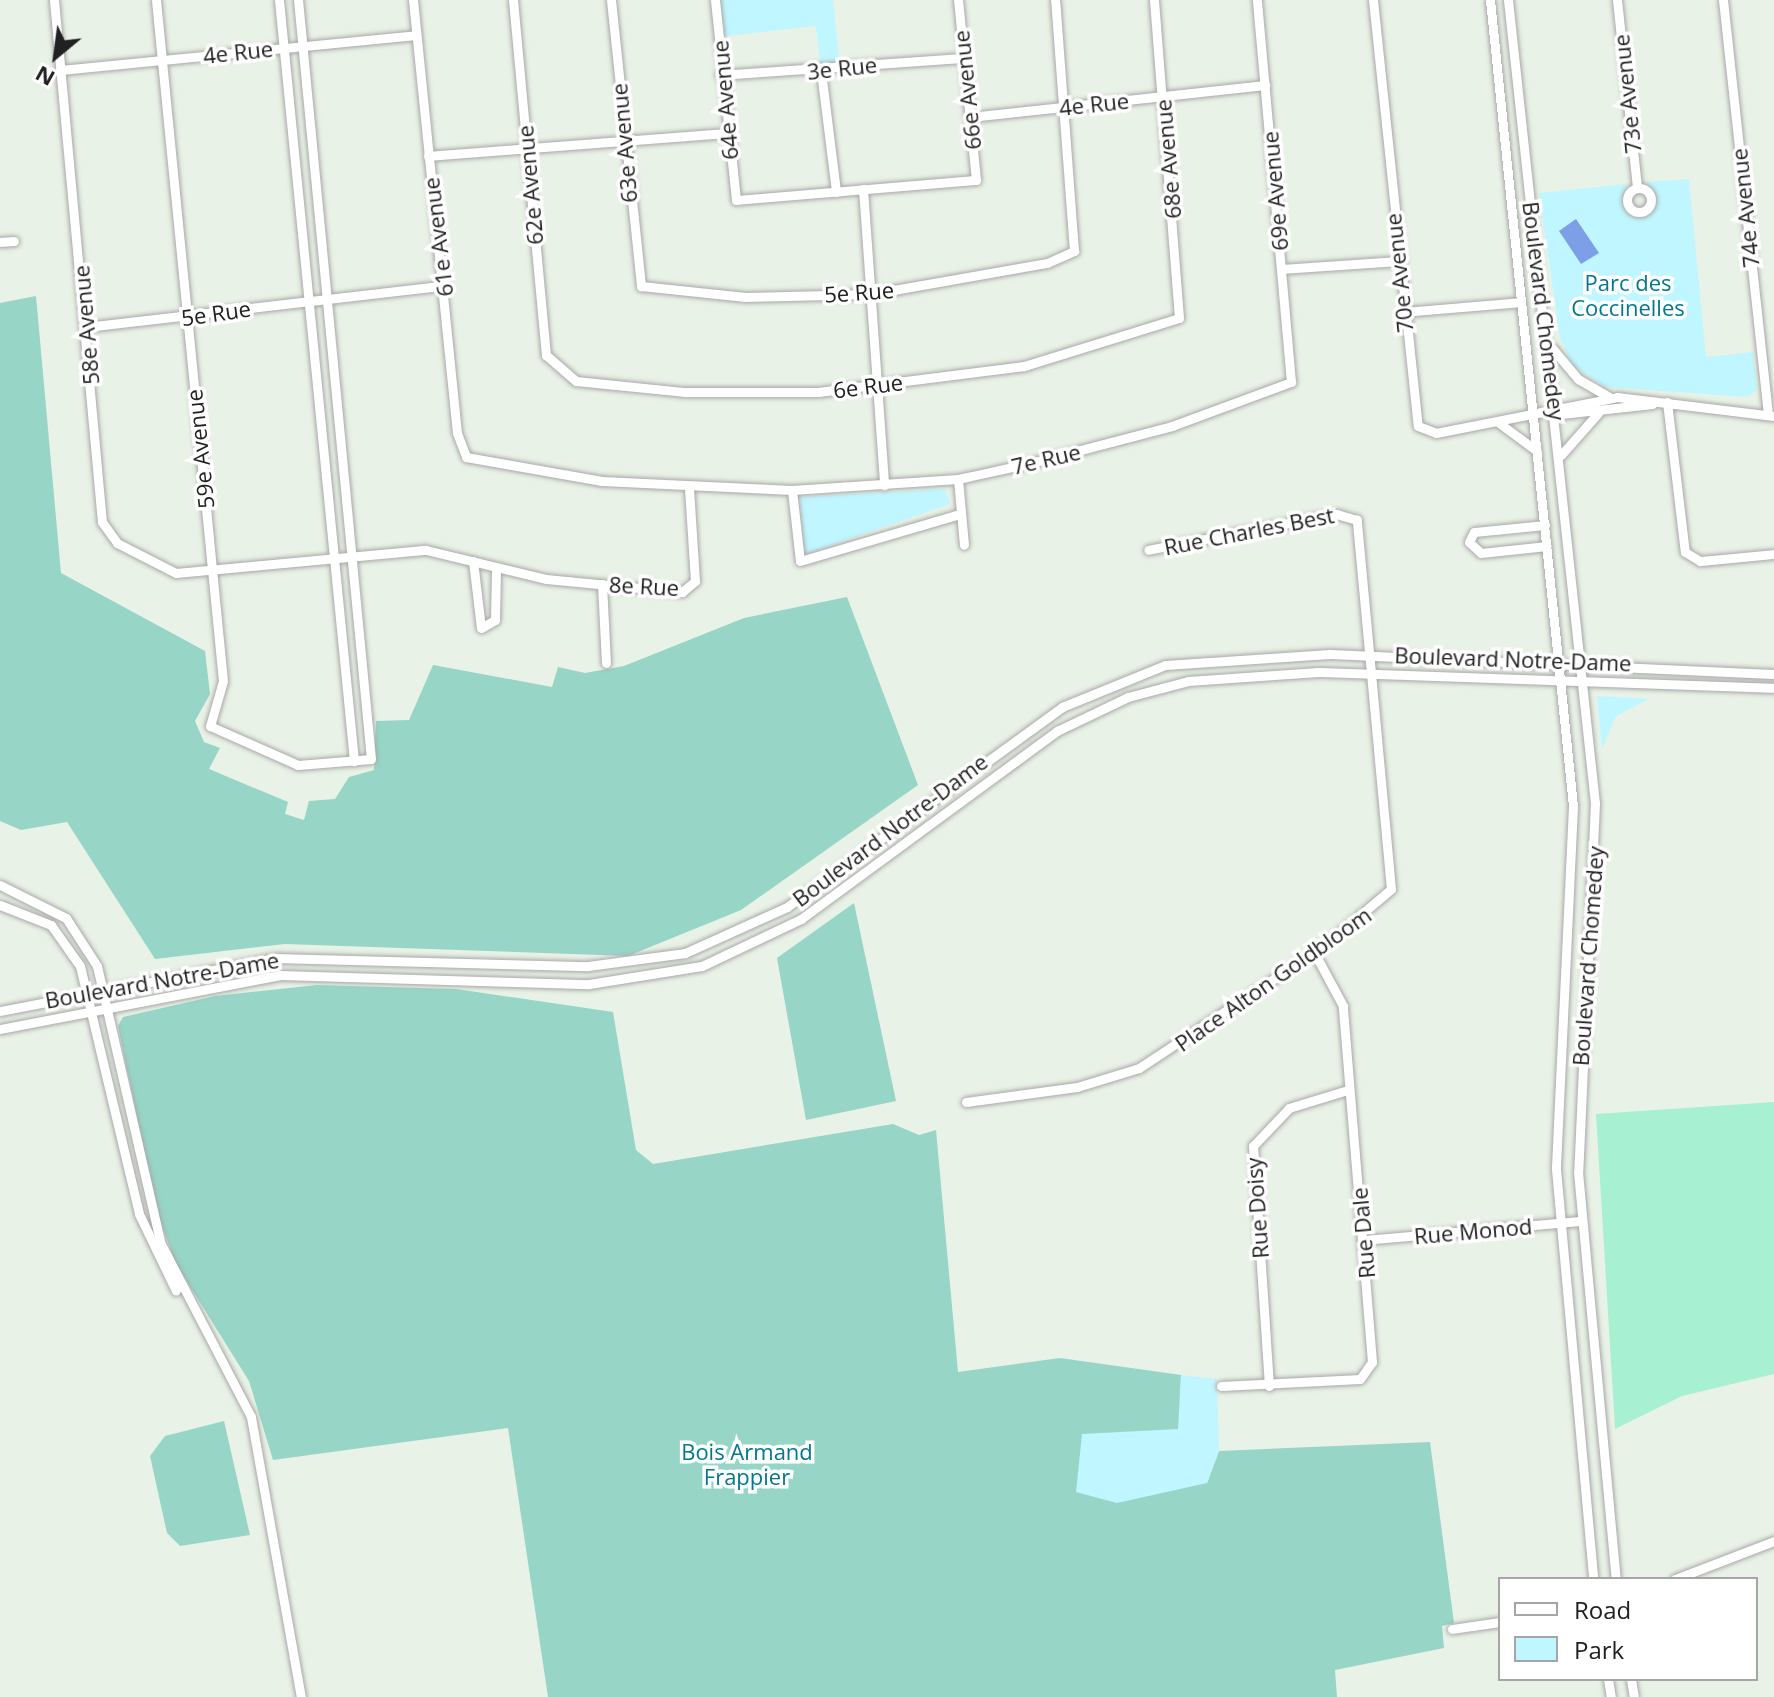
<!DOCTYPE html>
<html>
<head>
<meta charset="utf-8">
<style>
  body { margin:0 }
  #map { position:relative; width:1774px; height:1697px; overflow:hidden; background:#e9f2e6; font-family:"Open Sans",sans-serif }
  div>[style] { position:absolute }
  .grass>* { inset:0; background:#a8f0d2 }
  .forest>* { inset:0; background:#97d5c7 }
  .park>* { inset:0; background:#c0f6ff }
  .pitch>* { inset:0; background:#7d9fe8 }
  .roads { filter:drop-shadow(0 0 2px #a8a8a8) drop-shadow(0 0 2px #a8a8a8) }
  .minor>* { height:9px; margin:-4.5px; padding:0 4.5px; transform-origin:4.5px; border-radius:4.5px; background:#fff }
  .minor>.ring { margin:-4.5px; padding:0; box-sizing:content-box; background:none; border:9px solid #fff; border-radius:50% }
  span { translate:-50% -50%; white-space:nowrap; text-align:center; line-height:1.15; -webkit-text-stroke:7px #fff; paint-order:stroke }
  .street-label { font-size:22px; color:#212121 }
  .park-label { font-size:22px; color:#00788d }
  .legend { position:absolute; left:1498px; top:1577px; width:260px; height:104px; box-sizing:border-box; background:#fff; border:2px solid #a6a6a6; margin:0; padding:10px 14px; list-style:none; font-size:24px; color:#212121 }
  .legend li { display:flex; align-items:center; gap:16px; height:40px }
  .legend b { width:40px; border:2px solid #a6a6a6 }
  .north { position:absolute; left:16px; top:16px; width:80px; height:80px; -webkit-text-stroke:6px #fff; paint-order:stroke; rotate:209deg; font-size:22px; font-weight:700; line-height:32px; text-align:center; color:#212121 }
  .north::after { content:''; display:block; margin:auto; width:28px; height:36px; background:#212121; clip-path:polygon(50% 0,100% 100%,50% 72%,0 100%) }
</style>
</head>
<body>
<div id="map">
  <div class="grass">
    <i style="clip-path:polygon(1774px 1102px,1774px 1374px,1682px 1396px,1615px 1429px,1596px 1114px)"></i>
  </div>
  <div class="forest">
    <i style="clip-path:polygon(36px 296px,61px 573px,205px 651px,210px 694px,195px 721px,204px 742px,220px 748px,209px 769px,288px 802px,285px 814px,304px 820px,309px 801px,335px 799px,349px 777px,374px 770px,376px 721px,409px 720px,433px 665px,552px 687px,558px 667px,585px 673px,624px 666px,744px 618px,847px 597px,918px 785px,741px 910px,628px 956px,285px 944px,155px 959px,67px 822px,21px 830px,0 821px,0 303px)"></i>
    <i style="clip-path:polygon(854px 903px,896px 1101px,806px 1120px,777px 958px)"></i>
    <i style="clip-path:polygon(317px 985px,456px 989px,613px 1012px,636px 1150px,653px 1164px,893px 1124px,919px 1135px,936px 1130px,958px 1372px,1060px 1358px,1181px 1375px,1179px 1429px,1207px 1483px,1219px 1451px,1430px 1442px,1454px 1623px,1442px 1626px,1444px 1648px,1335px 1670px,1337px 1697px,548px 1697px,508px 1428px,273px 1460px,249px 1381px,176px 1264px,157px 1212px,118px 1026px,123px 1017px,215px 996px)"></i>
    <i style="clip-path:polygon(224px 1421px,250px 1535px,180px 1546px,167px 1533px,150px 1456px,165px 1436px)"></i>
  </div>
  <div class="park">
    <i style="clip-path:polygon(715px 0,833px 0,840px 66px,821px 71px,816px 26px,719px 37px)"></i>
    <i style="clip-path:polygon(1689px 179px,1706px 357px,1753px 352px,1757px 390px,1747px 397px,1605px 387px,1572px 365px,1560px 338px,1539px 193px,1626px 184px,1622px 206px,1640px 218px,1658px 203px,1646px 182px)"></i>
    <i style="clip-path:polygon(945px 489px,950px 504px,804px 555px,800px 497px)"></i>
    <i style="clip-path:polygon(1597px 696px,1649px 699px,1616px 716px,1602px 749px)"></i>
    <i style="clip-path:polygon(1181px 1375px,1217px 1379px,1219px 1451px,1207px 1483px,1117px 1503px,1076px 1492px,1082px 1434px,1178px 1429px)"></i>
  </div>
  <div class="pitch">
    <i style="clip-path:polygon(1576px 219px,1599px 253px,1581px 264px,1559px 231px)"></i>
  </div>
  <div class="roads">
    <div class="minor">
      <i style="left:54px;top:0;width:524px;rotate:84.75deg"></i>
      <i style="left:102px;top:522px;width:26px;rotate:54deg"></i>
      <i style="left:117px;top:543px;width:66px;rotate:27deg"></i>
      <i style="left:176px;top:573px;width:251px;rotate:-5.3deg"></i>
      <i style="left:426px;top:550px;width:123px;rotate:13.6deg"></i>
      <i style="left:546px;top:579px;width:137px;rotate:5.5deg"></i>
      <i style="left:682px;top:592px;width:17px;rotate:-40deg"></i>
      <i style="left:695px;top:581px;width:94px;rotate:-93.7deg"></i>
      <i style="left:156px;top:0;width:684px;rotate:84.38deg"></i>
      <i style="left:223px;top:681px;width:47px;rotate:106.1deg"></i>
      <i style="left:210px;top:726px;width:96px;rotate:23.9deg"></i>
      <i style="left:298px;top:765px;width:73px;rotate:-4.7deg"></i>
      <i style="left:371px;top:759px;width:763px;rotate:-95.49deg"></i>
      <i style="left:279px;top:0;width:765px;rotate:84.37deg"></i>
      <i style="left:413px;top:0;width:435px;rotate:84.2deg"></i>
      <i style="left:457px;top:433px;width:26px;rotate:69deg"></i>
      <i style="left:466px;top:457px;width:138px;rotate:10deg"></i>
      <i style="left:602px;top:481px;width:190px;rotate:2.7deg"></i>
      <i style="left:792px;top:490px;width:166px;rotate:-3.8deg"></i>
      <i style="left:958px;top:479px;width:75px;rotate:-12.4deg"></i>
      <i style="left:1031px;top:463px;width:146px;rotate:-14.7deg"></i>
      <i style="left:1172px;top:426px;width:127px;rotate:-20.3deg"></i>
      <i style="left:1291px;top:382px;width:384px;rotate:-95.1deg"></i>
      <i style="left:513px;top:0;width:357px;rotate:84.7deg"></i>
      <i style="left:546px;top:355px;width:40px;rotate:41deg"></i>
      <i style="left:576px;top:381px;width:110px;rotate:5.8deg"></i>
      <i style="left:685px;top:392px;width:133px"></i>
      <i style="left:818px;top:392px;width:208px;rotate:-7.2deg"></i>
      <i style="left:1024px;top:366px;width:162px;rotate:-17.2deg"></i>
      <i style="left:1179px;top:318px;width:319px;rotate:-94.5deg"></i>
      <i style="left:611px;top:0;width:288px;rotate:84deg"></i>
      <i style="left:641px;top:286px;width:105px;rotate:6deg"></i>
      <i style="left:745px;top:297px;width:126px;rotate:-1.4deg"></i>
      <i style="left:871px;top:294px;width:179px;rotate:-10deg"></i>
      <i style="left:1047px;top:263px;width:30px;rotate:-24deg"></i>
      <i style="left:1074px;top:251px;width:252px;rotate:-94.3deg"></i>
      <i style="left:715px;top:0;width:201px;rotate:84deg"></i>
      <i style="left:736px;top:200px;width:241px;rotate:-4.8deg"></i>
      <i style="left:976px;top:180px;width:181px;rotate:-95.7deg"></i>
      <i style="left:1373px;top:0;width:428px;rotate:84deg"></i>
      <i style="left:1418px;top:426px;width:19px;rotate:21deg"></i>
      <i style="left:1436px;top:433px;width:185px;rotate:-11.2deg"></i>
      <i style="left:1617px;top:397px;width:158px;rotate:6.9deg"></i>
      <i style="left:1490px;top:0;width:810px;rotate:84.12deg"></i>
      <i style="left:1573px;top:806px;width:363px;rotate:92.7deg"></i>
      <i style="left:1556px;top:1169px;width:412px;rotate:84.8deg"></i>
      <i style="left:1508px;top:0;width:808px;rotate:83.82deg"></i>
      <i style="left:1595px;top:803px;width:369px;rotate:92.6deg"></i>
      <i style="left:1578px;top:1172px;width:409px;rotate:84.7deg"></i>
      <i style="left:1617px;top:0;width:189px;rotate:83.9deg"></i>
      <i style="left:1723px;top:0;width:417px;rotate:83.8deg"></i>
      <i style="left:60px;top:70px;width:358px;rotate:-5.6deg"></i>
      <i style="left:821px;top:71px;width:122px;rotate:82.9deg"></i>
      <i style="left:720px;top:75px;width:245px;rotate:-4deg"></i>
      <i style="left:970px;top:117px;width:297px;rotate:-6.2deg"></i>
      <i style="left:428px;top:156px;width:298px;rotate:-4.4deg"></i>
      <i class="ring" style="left:1627px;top:188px;width:15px;height:15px"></i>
      <i style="left:863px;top:189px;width:297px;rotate:85.9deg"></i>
      <i style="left:0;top:242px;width:14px;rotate:-4deg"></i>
      <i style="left:1282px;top:269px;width:116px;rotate:-3.9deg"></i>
      <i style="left:1403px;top:312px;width:118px;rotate:-4.8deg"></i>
      <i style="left:86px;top:327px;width:356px;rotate:-6.6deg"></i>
      <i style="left:1552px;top:348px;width:40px;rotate:50deg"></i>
      <i style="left:1578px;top:379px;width:36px;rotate:30deg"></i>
      <i style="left:1667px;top:402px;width:151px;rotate:83.2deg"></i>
      <i style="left:1685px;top:552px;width:17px;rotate:31deg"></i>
      <i style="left:1700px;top:561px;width:74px;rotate:-5.4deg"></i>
      <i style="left:1552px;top:415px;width:101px;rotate:-6.3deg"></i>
      <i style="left:1499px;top:423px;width:47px;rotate:36.4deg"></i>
      <i style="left:1561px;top:455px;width:56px;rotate:-48.6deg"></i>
      <i style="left:958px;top:479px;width:66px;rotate:84.8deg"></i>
      <i style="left:792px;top:490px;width:71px;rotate:83.6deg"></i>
      <i style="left:800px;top:561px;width:167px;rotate:-16.4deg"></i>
      <i style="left:1545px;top:525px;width:71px;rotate:174.4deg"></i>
      <i style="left:1474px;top:532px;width:11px;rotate:117deg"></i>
      <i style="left:1469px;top:542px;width:16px;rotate:43deg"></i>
      <i style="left:1481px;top:553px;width:66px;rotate:-6.1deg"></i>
      <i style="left:473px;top:561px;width:67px;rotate:83.2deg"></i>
      <i style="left:481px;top:628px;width:16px;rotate:-30deg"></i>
      <i style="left:495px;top:620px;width:53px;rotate:-88.9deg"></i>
      <i style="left:602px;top:584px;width:79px;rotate:87.1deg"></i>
      <i style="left:0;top:885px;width:74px;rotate:26.6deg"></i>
      <i style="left:66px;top:918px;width:57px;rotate:57.1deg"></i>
      <i style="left:97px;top:966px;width:283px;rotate:77.1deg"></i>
      <i style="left:160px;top:1242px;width:197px;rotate:62.5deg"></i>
      <i style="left:251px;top:1417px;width:284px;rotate:79.9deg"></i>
      <i style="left:0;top:905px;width:55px;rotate:21.4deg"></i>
      <i style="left:51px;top:925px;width:50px;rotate:54.7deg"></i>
      <i style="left:80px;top:966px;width:255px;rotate:76.6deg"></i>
      <i style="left:139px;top:1214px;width:85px;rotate:64.3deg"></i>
      <i style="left:0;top:1011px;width:280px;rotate:-10.9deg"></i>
      <i style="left:275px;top:958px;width:313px;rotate:1.5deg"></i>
      <i style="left:588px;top:966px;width:98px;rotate:-7.6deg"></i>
      <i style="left:685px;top:953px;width:112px;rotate:-24.3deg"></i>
      <i style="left:787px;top:907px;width:340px;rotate:-36deg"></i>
      <i style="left:1062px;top:707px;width:111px;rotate:-22.2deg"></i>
      <i style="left:1165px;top:665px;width:165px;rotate:-3.8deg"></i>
      <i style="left:1330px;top:654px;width:444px;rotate:2.6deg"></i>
      <i style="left:0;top:1029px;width:285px;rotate:-10.9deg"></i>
      <i style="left:280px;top:975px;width:309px;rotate:1.7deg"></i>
      <i style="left:589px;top:984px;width:114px;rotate:-9.1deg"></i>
      <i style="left:702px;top:966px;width:110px;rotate:-25.4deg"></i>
      <i style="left:801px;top:919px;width:318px;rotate:-36.3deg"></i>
      <i style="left:1057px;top:731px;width:79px;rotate:-25.6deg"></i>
      <i style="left:1128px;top:697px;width:62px;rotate:-14.9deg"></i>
      <i style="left:1188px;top:681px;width:130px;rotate:-4deg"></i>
      <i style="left:1318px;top:672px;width:456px;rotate:2deg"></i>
      <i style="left:966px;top:1102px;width:112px;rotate:-7.7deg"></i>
      <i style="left:1077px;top:1087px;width:65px;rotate:-17deg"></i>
      <i style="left:1139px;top:1068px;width:224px;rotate:-33.5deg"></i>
      <i style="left:1326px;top:944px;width:85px;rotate:-40.2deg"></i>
      <i style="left:1391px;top:889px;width:371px;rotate:-95.3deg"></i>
      <i style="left:1357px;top:520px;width:22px;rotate:-164deg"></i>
      <i style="left:1336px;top:514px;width:191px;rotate:169.2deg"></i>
      <i style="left:1364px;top:1240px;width:218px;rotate:-5deg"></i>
      <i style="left:1221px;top:1386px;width:139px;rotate:-2.9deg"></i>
      <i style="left:1360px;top:1379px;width:21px;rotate:-55deg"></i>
      <i style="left:1372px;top:1362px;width:357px;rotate:-94.7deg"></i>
      <i style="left:1343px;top:1006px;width:61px;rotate:-118.2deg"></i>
      <i style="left:1269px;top:1386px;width:241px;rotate:-93.8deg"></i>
      <i style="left:1253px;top:1146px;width:52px;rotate:-46.5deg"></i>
      <i style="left:1289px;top:1108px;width:62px;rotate:-17deg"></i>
      <i style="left:1675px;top:1579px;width:106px;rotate:-21deg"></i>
      <i style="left:1452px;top:1629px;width:49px;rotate:-8.3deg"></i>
      <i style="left:1608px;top:1679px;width:18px;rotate:81deg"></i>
      <i style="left:1631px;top:1679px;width:18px;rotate:81deg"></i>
    </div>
  </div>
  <div class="street-label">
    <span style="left:238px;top:52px;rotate:-6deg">4e Rue</span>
    <span style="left:842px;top:68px;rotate:-6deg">3e Rue</span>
    <span style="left:967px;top:90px;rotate:-96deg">66e Avenue</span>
    <span style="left:1627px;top:94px;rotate:-96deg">73e Avenue</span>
    <span style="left:725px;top:100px;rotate:-95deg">64e Avenue</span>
    <span style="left:1094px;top:104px;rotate:-6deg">4e Rue</span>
    <span style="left:624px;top:143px;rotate:-95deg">63e Avenue</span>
    <span style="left:1168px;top:159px;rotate:-95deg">68e Avenue</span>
    <span style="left:530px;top:185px;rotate:-95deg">62e Avenue</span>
    <span style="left:1275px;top:191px;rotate:-95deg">69e Avenue</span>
    <span style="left:1745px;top:208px;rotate:-96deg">74e Avenue</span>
    <span style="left:438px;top:237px;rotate:-97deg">61e Avenue</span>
    <span style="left:1399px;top:273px;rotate:-96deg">70e Avenue</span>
    <span style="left:859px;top:292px;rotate:-4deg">5e Rue</span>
    <span style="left:1544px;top:311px;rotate:83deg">Boulevard Chomedey</span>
    <span style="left:216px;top:313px;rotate:-8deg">5e Rue</span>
    <span style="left:86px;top:325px;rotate:-95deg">58e Avenue</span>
    <span style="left:868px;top:386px;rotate:-7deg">6e Rue</span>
    <span style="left:200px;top:449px;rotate:-96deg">59e Avenue</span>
    <span style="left:1046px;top:459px;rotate:-13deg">7e Rue</span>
    <span style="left:1249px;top:531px;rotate:-11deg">Rue Charles Best</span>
    <span style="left:644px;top:586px;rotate:3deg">8e Rue</span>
    <span style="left:1513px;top:659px;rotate:2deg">Boulevard Notre-Dame</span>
    <span style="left:890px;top:830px;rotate:-37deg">Boulevard Notre-Dame</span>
    <span style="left:1588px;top:956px;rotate:-86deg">Boulevard Chomedey</span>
    <span style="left:1273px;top:979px;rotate:-35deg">Place Alton Goldbloom</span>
    <span style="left:162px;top:980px;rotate:-10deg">Boulevard Notre-Dame</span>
    <span style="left:1257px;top:1208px;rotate:-94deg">Rue Doisy</span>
    <span style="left:1473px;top:1231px;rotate:-5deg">Rue Monod</span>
    <span style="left:1363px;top:1233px;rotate:-95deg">Rue Dale</span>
  </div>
  <div class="park-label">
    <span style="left:1628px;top:295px">Parc des<br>Coccinelles</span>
    <span style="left:747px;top:1464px">Bois Armand<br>Frappier</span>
  </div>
  <ul class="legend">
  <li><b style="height:10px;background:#fff"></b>Road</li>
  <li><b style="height:22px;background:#c0f6ff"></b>Park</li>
  </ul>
  <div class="north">N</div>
</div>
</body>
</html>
